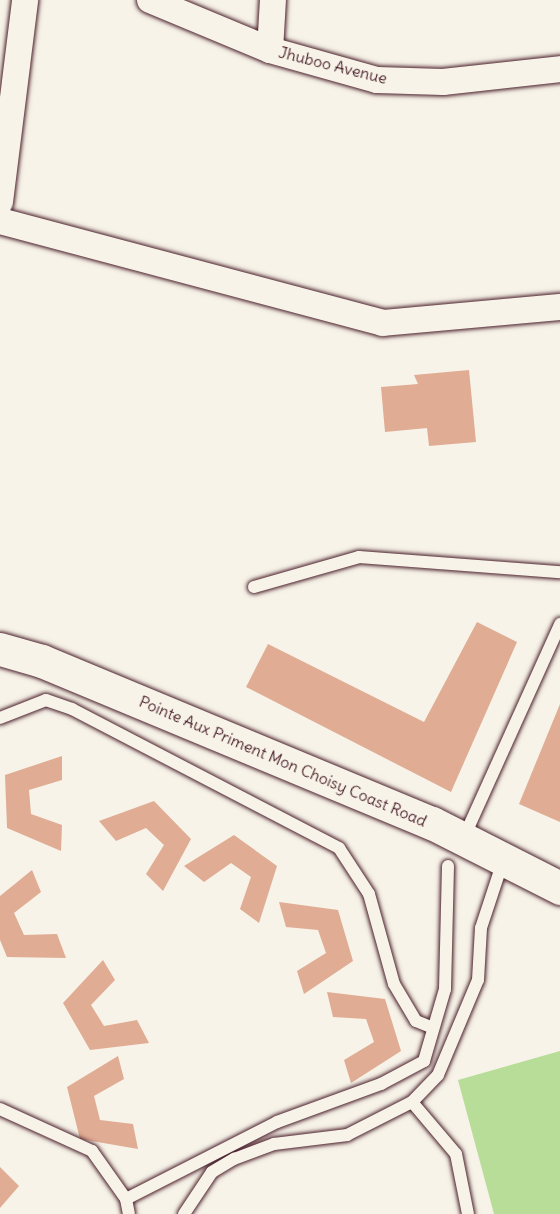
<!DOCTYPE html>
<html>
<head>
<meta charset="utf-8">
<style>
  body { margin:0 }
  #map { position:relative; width:560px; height:1214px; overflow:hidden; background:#f7f3e8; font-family:Delius,sans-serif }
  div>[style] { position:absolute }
  .green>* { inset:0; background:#b7dd99 }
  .building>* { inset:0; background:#e0ac94 }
  .roads { filter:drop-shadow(0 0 2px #4a1f2b) drop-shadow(0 0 2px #4a1f2b) }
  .lane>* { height:12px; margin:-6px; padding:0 6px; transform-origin:6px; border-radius:6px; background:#f7f3e8 }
  .street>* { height:26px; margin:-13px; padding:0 13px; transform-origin:13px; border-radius:13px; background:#f7f3e8 }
  .secondary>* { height:33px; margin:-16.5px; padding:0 16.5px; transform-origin:16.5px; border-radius:16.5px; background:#f7f3e8 }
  span { translate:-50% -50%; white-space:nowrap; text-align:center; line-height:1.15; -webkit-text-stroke:6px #f7f3e8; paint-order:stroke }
  .street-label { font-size:16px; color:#4a1f2b }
</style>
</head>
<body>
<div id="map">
  <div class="green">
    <i style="clip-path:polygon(560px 1051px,560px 1214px,494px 1214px,458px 1080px)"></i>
  </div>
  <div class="building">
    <i style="clip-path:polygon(469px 370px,476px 442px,429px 446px,427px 428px,385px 432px,381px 387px,418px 384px,414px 375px)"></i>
    <i style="clip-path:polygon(477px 622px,517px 642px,451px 792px,246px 687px,268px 644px,424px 722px)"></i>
    <i style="clip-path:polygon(560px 704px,560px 822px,519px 804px)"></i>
    <i style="clip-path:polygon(62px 756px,62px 780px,29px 790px,31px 814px,62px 825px,61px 851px,7px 828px,5px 775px)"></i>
    <i style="clip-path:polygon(154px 801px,191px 839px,163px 891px,146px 874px,164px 845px,146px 828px,116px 841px,99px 821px)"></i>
    <i style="clip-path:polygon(234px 835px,277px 866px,259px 923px,240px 909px,251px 877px,231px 863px,204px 882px,184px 866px)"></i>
    <i style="clip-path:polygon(32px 870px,41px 892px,14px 913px,24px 935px,57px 934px,66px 958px,7px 957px,0 940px,0 896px)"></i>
    <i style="clip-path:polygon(279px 902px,338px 910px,353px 961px,304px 994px,297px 971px,326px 953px,318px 930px,286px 927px)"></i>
    <i style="clip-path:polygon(103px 960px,115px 980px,91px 1005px,104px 1026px,137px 1020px,149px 1043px,90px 1050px,63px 1003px)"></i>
    <i style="clip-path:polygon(327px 992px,385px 999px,401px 1051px,351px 1083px,344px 1060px,374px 1042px,366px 1019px,333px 1017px)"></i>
    <i style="clip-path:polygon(118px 1056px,124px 1079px,94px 1096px,100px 1120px,133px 1124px,138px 1149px,80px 1139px,67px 1087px)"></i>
    <i style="clip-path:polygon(0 1167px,19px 1186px,0 1208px)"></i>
  </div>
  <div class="roads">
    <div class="lane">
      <i style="left:254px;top:587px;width:109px;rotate:-15.9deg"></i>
      <i style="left:359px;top:557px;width:202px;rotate:4.3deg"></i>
      <i style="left:0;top:718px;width:49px;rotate:-21.4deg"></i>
      <i style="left:46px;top:700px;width:28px;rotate:19deg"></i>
      <i style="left:72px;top:709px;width:301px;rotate:27.5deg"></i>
      <i style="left:339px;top:848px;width:55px;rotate:56.9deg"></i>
      <i style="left:369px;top:894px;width:93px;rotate:74.5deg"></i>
      <i style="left:394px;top:984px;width:43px;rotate:59.3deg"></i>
      <i style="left:416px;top:1021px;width:18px;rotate:22deg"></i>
      <i style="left:469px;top:826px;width:222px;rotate:-65.7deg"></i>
      <i style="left:412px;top:1102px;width:68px;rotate:49.8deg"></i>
      <i style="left:456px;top:1154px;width:61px;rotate:78.7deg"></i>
      <i style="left:0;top:1109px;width:101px;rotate:24.5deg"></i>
      <i style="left:92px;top:1151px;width:59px;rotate:54.7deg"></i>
      <i style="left:126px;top:1199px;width:15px;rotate:79deg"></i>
      <i style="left:126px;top:1199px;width:169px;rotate:-27deg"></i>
      <i style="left:277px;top:1122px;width:111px;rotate:-20.1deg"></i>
      <i style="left:381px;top:1084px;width:49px;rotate:-28.1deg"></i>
      <i style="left:424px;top:1061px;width:75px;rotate:-73.7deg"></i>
      <i style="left:445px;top:989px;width:123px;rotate:-88.6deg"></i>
      <i style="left:184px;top:1214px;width:50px;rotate:-56.3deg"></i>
      <i style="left:212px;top:1172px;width:26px;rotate:-31deg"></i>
      <i style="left:234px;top:1159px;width:43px;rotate:-20.6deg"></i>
      <i style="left:274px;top:1144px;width:74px;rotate:-7deg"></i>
      <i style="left:347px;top:1135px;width:73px;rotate:-26.9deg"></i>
      <i style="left:412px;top:1102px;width:37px;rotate:-46deg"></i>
      <i style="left:438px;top:1075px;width:103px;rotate:-67.2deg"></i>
      <i style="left:478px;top:980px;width:52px;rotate:-86.7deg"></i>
      <i style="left:481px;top:928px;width:71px;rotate:-71.8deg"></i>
    </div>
    <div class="street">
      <i style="left:150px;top:0;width:130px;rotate:22.6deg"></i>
      <i style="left:270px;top:50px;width:111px;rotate:15.7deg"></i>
      <i style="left:377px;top:80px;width:66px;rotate:1.7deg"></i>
      <i style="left:443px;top:82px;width:118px;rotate:-6.3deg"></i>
      <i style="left:270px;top:50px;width:50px;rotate:-86.6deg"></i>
      <i style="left:0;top:202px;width:204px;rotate:-82.9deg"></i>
      <i style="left:0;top:221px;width:396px;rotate:14.9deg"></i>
      <i style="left:383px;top:323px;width:178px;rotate:-5.2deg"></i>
    </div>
    <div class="secondary">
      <i style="left:0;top:649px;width:44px;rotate:15.9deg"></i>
      <i style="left:42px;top:661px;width:422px;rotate:22.6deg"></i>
      <i style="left:432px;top:823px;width:144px;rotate:26.9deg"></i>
    </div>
  </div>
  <div class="street-label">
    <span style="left:333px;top:65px;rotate:14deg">Jhuboo Avenue</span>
    <span style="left:283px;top:761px;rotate:23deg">Pointe Aux Priment Mon Choisy Coast Road</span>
  </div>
</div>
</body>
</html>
